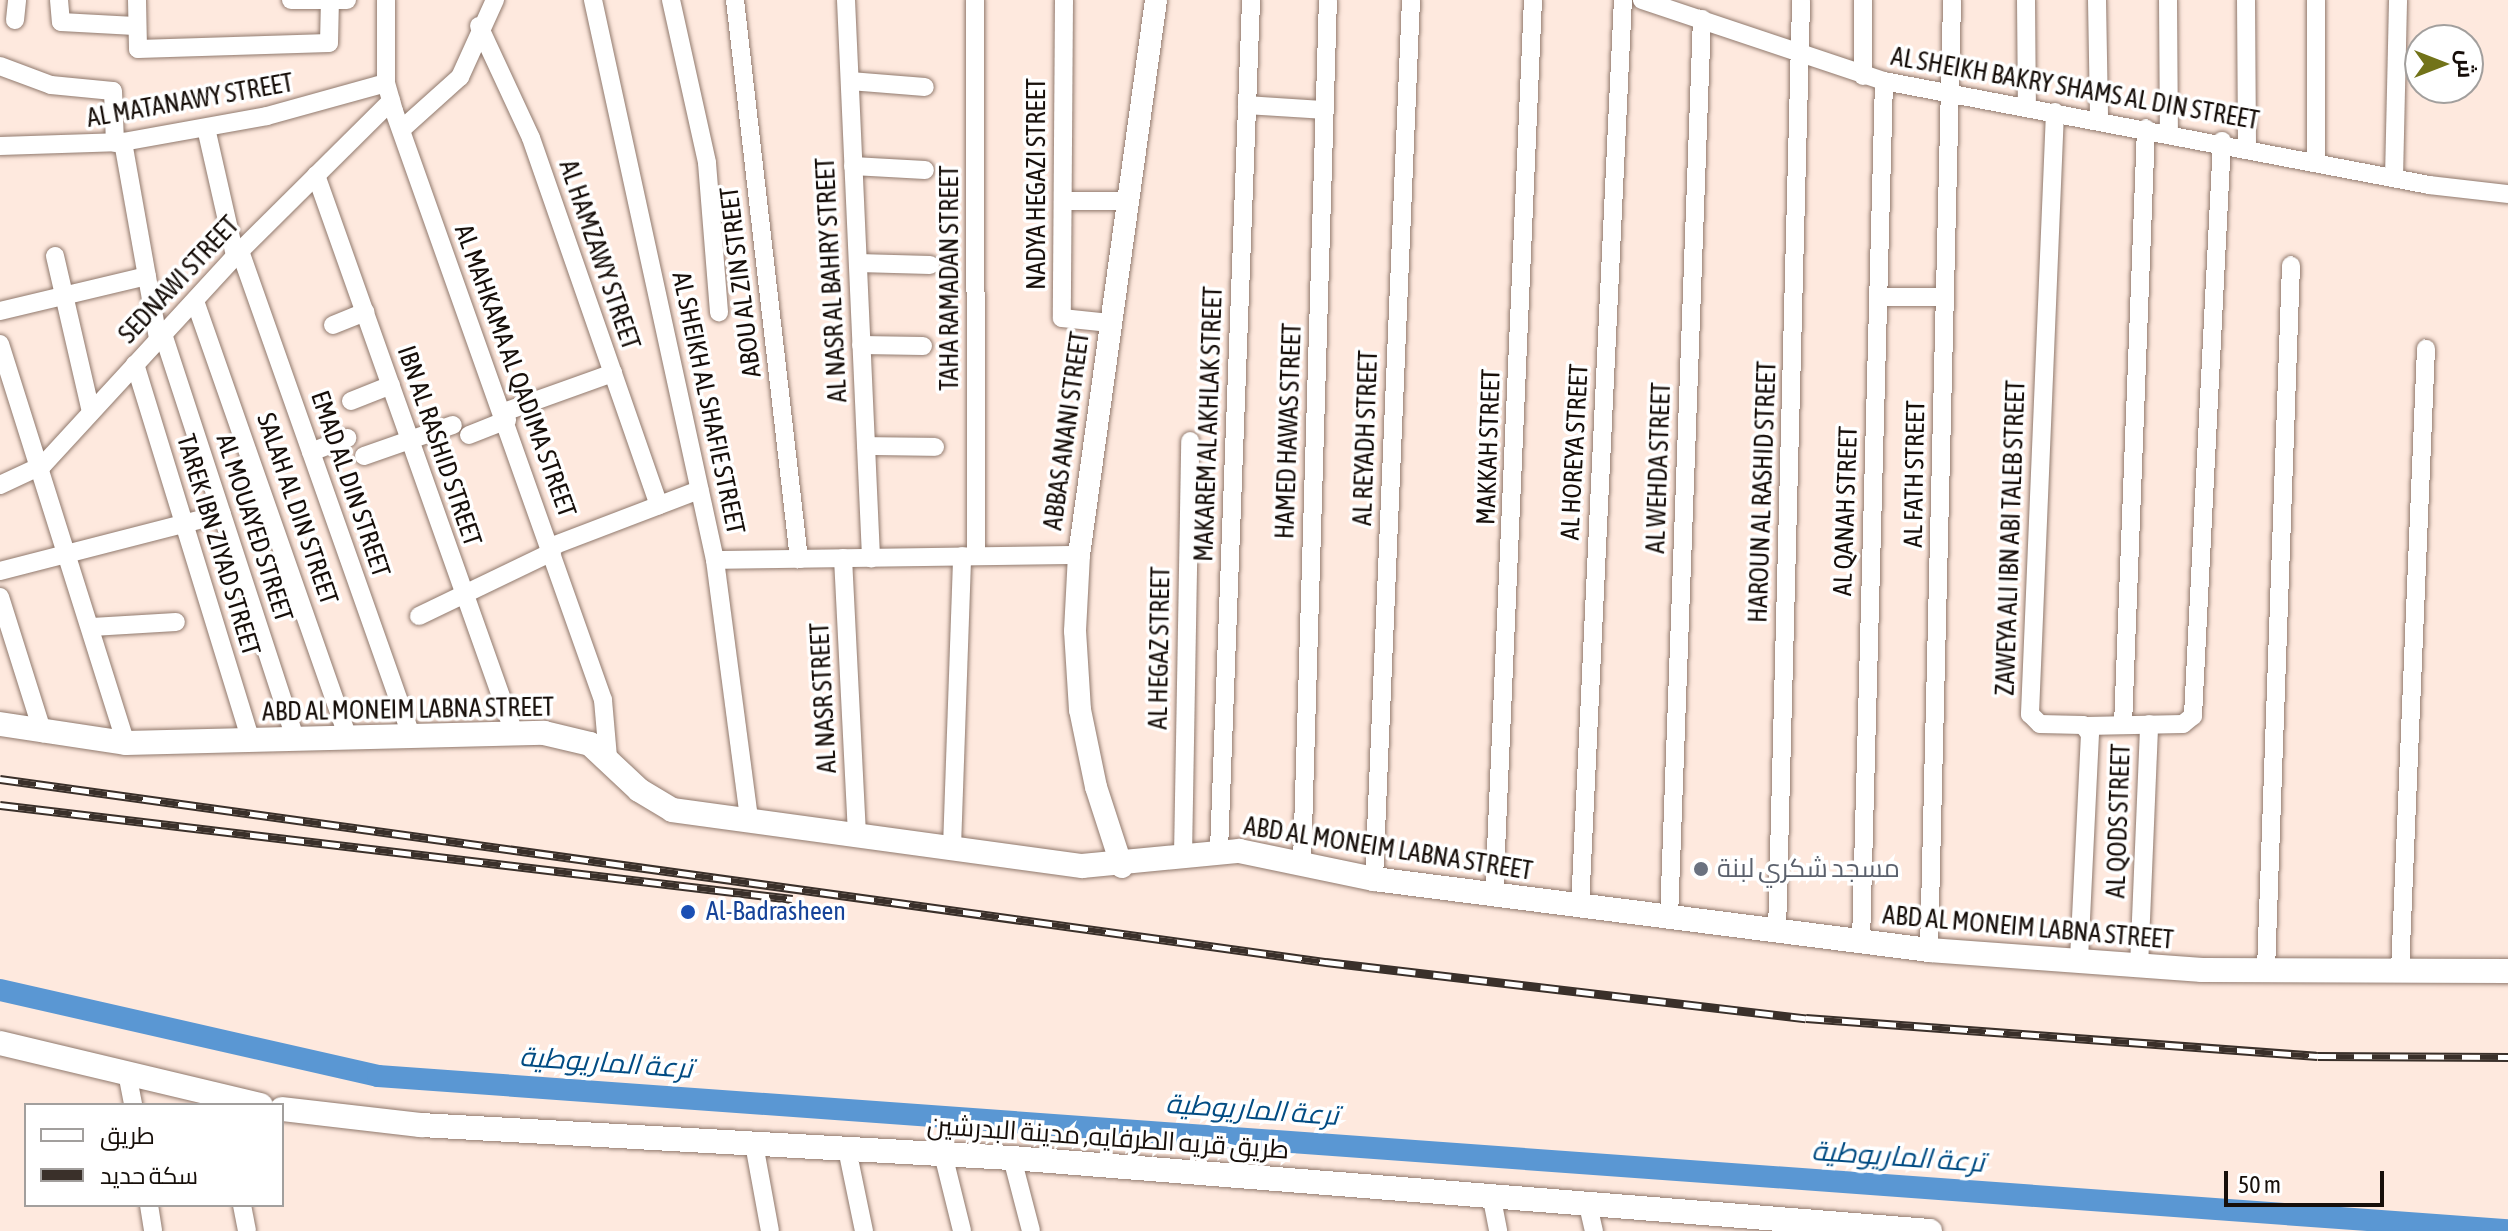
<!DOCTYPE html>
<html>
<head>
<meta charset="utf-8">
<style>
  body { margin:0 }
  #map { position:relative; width:2508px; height:1231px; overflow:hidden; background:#fee9de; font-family:"Asap Condensed",Cairo,sans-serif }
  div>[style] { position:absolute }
  .canal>* { height:22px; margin:-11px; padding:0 11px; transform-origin:11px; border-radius:11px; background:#5a97d3 }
  .roads { filter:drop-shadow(0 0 2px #90796d) drop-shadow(0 0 2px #90796d) }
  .minor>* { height:18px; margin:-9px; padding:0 9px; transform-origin:9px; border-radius:9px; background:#fff }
  .tertiary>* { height:22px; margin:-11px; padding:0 11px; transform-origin:11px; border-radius:11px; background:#fff }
  .secondary>* { height:24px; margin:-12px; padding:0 12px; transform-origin:12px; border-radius:12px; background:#fff }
  .rail>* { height:9px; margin-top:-4.5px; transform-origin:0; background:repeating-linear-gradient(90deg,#fff 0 18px,#3a302a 0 36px); box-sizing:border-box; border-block:2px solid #3a302a }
  .dots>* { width:22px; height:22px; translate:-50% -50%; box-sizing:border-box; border:4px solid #fff; border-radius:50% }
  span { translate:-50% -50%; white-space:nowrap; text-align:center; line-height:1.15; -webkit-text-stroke:7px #fff; paint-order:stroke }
  .street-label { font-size:26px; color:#170f0a }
  .worship-label { font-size:26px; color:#5b616d }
  .left { translate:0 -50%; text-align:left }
  .transit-label { font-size:26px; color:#164399 }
  .water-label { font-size:28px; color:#024c83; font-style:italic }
  .legend { position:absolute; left:24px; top:1103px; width:260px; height:104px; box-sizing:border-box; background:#fff; border:2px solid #a29f9d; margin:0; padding:10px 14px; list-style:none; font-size:24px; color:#170f0a }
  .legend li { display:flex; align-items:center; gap:16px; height:40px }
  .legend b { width:40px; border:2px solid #a29f9d }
  .north { position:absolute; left:2404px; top:24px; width:80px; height:80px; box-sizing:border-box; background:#fff; border:2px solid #a29f9d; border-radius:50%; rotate:90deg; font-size:22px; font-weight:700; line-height:32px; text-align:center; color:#170f0a }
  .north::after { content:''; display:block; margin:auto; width:28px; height:36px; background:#727319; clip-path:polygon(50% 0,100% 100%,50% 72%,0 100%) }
  .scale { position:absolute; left:2224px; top:1171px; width:160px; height:36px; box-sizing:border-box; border:4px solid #170f0a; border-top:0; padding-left:10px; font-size:24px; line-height:28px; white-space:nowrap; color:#170f0a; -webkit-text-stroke:6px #fff; paint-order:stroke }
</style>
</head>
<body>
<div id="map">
  <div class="canal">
    <i style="left:0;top:990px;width:388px;rotate:12.8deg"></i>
    <i style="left:378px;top:1076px;width:2136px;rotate:4.14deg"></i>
  </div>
  <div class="roads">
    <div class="minor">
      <i style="left:59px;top:0;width:22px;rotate:85deg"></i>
      <i style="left:61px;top:22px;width:74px;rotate:3.1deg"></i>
      <i style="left:137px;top:0;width:49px;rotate:88.8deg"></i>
      <i style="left:138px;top:49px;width:191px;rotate:-1.8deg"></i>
      <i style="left:329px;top:43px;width:43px;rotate:-88.7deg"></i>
      <i style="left:291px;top:0;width:56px"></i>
      <i style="left:386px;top:0;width:83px;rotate:90deg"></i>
      <i style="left:386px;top:83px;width:29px;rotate:74deg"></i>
      <i style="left:394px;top:111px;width:625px;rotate:70.46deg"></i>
      <i style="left:603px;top:700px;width:57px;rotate:85deg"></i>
      <i style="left:593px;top:0;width:573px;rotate:77.71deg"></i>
      <i style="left:715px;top:560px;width:262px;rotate:82.5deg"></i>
      <i style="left:671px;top:0;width:167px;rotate:77.5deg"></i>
      <i style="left:707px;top:163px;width:150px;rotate:85.4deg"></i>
      <i style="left:735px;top:0;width:563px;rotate:83.47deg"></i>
      <i style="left:846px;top:0;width:559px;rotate:87.43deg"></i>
      <i style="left:975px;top:0;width:556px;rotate:89.9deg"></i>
      <i style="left:1064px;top:0;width:318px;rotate:90.4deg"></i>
      <i style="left:1062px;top:318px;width:48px;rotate:5.9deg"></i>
      <i style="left:1642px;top:0;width:255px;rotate:18.5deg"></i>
      <i style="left:1884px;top:81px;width:555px;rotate:10.8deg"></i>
      <i style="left:2429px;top:185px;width:80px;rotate:6.5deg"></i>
      <i style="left:1863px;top:0;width:76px;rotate:90deg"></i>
      <i style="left:2026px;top:0;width:108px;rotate:89.5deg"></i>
      <i style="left:2097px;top:0;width:120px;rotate:89deg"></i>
      <i style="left:2168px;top:0;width:132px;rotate:89.6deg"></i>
      <i style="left:2246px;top:0;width:146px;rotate:89.6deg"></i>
      <i style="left:2316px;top:0;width:161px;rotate:90deg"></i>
      <i style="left:15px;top:20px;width:20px;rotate:-84deg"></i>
      <i style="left:479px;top:26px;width:123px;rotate:65.1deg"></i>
      <i style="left:531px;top:138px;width:389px;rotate:70.8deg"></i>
      <i style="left:0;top:66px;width:54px;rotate:20.4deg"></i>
      <i style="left:51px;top:85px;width:62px;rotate:5.5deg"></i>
      <i style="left:113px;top:91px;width:52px;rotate:87.8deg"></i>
      <i style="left:850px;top:81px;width:75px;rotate:4.6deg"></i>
      <i style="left:1247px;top:105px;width:78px;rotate:3.7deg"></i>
      <i style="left:2055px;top:112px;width:603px;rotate:92.38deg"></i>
      <i style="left:2030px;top:714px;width:14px;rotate:45deg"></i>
      <i style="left:2040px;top:724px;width:43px;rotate:1.3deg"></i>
      <i style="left:2083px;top:725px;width:11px;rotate:52deg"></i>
      <i style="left:2090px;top:734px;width:229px;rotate:92.8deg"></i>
      <i style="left:206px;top:128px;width:131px;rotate:77.2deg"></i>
      <i style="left:402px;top:129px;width:78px;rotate:-41.9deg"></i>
      <i style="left:460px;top:77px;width:85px;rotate:-65.6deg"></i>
      <i style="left:123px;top:142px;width:200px;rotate:79.9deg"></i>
      <i style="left:0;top:146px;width:123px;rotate:-1.9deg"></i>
      <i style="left:123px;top:142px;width:146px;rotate:-10.2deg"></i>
      <i style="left:267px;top:116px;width:123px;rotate:-15.5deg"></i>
      <i style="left:853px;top:166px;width:72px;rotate:3.2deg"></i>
      <i style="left:316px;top:175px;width:592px;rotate:70.46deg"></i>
      <i style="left:2394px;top:178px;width:178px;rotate:-88.7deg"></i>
      <i style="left:1063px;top:201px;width:64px"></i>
      <i style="left:240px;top:251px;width:513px;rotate:70.54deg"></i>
      <i style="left:55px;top:256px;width:160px;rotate:77deg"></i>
      <i style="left:858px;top:263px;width:72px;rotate:1.6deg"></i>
      <i style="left:1878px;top:297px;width:67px"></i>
      <i style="left:195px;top:301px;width:461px;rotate:70.7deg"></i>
      <i style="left:0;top:311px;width:151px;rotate:-13.4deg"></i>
      <i style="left:333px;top:325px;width:35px;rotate:-22deg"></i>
      <i style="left:163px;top:334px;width:425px;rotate:71.9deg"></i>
      <i style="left:0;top:344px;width:418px;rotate:72.5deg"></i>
      <i style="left:861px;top:345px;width:62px;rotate:0.9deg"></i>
      <i style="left:135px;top:364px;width:393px;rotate:72.9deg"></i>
      <i style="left:351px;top:401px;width:43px;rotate:-21.8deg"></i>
      <i style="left:504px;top:412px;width:116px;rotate:-19.7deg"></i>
      <i style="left:469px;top:435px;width:41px;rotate:-21.5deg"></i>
      <i style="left:866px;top:446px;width:69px;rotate:0.8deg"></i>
      <i style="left:311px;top:452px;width:39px;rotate:-21deg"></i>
      <i style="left:364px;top:456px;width:94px;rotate:-19.2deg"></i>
      <i style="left:0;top:485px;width:47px;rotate:-24.9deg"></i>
      <i style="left:43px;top:465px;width:291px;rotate:-47.4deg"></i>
      <i style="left:240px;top:251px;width:213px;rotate:-44.8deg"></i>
      <i style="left:550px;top:547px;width:160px;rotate:-20.9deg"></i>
      <i style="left:843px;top:558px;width:277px;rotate:87.1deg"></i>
      <i style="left:715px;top:560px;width:364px;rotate:-0.8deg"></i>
      <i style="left:0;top:571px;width:229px;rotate:-14.4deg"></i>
      <i style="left:0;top:597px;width:143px;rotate:72.5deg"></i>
      <i style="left:419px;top:616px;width:148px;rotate:-25.7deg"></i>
      <i style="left:92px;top:627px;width:84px;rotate:-3.4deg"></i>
      <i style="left:2123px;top:725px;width:597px;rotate:-87.79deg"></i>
      <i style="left:2086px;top:726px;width:97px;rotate:-1.2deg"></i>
      <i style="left:2183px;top:724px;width:13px;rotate:-39deg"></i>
      <i style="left:2193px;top:716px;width:576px;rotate:-87.11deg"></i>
      <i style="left:952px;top:847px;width:291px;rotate:-88deg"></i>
      <i style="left:1219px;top:850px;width:851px;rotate:-87.84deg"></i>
      <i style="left:1183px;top:856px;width:415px;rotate:-89deg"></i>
      <i style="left:1302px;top:864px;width:864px;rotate:-88.28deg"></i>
      <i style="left:1374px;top:879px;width:880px;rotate:-87.59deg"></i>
      <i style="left:1494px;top:896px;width:897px;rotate:-87.51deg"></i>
      <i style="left:1580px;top:907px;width:908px;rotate:-87.29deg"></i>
      <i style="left:1669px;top:918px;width:900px;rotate:-87.9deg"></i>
      <i style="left:1777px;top:932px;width:932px;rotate:-88.52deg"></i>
      <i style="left:1861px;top:942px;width:861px;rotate:-88.47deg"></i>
      <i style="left:1929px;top:950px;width:950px;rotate:-88.61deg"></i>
      <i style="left:2139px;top:967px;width:243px;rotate:-87.6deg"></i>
      <i style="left:2266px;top:970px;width:705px;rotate:-87.97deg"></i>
      <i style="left:2400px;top:971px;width:623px;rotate:-87.61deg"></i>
      <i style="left:127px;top:1073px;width:33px;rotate:79deg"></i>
      <i style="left:754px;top:1144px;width:88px;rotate:79.6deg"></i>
      <i style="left:847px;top:1149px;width:84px;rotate:78.3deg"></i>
      <i style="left:943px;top:1154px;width:79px;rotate:76.1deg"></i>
      <i style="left:1012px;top:1158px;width:75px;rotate:75.4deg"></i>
      <i style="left:1491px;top:1194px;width:38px;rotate:79deg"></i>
      <i style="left:1587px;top:1201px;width:31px;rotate:77deg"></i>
      <i style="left:149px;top:1205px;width:26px;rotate:81deg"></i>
      <i style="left:242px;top:1205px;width:26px;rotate:79deg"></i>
    </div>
    <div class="tertiary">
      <i style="left:1122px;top:867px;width:84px;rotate:-108deg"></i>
      <i style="left:1096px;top:787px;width:79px;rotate:-101.7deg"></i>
      <i style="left:1080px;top:710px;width:79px;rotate:-93.6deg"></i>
      <i style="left:1075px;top:631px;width:76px;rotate:-87deg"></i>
      <i style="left:1079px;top:555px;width:560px;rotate:-82.1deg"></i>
    </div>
    <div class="secondary">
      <i style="left:0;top:724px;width:127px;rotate:8.6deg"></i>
      <i style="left:126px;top:743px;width:418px;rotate:-1.4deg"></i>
      <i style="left:544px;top:733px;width:47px;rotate:13.4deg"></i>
      <i style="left:590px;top:744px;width:67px;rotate:43.2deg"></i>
      <i style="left:639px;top:790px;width:39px;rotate:31deg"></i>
      <i style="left:672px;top:810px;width:414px;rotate:7.8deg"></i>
      <i style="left:1082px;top:866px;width:158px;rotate:-5.5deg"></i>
      <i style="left:1239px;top:851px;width:138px;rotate:11.7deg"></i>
      <i style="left:1374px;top:879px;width:560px;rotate:7.29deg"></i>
      <i style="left:1929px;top:950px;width:274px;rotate:4.2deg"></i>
      <i style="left:2202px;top:970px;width:306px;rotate:0.2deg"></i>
      <i style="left:0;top:1043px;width:268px;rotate:13.4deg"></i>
      <i style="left:282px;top:1109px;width:140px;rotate:6.6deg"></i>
      <i style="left:421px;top:1125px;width:592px;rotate:3.2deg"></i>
      <i style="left:1012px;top:1158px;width:921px;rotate:4.55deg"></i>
    </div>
  </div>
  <div class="rail">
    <i style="left:0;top:779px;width:1339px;rotate:7.86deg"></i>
    <i style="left:1326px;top:962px;width:483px;rotate:6.7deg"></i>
    <i style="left:1806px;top:1018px;width:513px;rotate:4.24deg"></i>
    <i style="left:2318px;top:1056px;width:190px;rotate:0.3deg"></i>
    <i style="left:0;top:805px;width:798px;rotate:6.77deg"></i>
  </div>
  <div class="dots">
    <i style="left:1701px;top:869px;background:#6b7280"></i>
    <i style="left:688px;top:912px;background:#1a4fb4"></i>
  </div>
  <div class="street-label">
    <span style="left:2075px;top:89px;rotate:10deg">AL SHEIKH BAKRY SHAMS AL DIN STREET</span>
    <span style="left:190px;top:101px;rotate:-10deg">AL MATANAWY STREET</span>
    <span style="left:1037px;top:184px;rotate:-90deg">NADYA HEGAZI STREET</span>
    <span style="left:599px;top:255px;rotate:71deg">AL HAMZAWY STREET</span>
    <span style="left:950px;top:278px;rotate:-90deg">TAHA RAMADAN STREET</span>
    <span style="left:179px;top:280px;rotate:-47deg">SEDNAWI STREET</span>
    <span style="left:832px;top:280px;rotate:-93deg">AL NASR AL BAHRY STREET</span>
    <span style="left:741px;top:282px;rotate:-97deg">ABOU AL ZIN STREET</span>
    <span style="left:515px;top:371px;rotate:70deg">AL MAHKAMA AL QADIMA STREET</span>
    <span style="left:708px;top:403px;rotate:78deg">AL SHEIKH AL SHAFIE STREET</span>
    <span style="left:1209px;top:424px;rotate:-88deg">MAKAREM AL AKHLAK STREET</span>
    <span style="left:1067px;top:431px;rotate:-82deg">ABBAS ANANI STREET</span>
    <span style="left:1289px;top:431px;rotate:-88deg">HAMED HAWAS STREET</span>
    <span style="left:1366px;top:438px;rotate:-88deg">AL REYADH STREET</span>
    <span style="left:439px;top:446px;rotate:71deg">IBN AL RASHID STREET</span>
    <span style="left:1489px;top:447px;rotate:-88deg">MAKKAH STREET</span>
    <span style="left:1575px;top:452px;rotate:-87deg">AL HOREYA STREET</span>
    <span style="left:1659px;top:468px;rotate:-88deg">AL WEHDA STREET</span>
    <span style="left:1915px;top:474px;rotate:-89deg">AL FATH STREET</span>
    <span style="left:350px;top:484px;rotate:71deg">EMAD AL DIN STREET</span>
    <span style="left:1763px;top:492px;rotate:-88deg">HAROUN AL RASHID STREET</span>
    <span style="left:297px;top:509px;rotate:71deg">SALAH AL DIN STREET</span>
    <span style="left:1846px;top:511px;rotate:-88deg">AL QANAH STREET</span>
    <span style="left:254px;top:528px;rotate:72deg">AL MOUAYED STREET</span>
    <span style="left:2011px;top:538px;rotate:-88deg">ZAWEYA ALI IBN ABI TALEB STREET</span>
    <span style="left:218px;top:545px;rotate:73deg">TAREK IBN ZIYAD STREET</span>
    <span style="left:1160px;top:648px;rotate:-89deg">AL HEGAZ STREET</span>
    <span style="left:824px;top:698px;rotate:-93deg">AL NASR STREET</span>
    <span style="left:408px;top:710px;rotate:-1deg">ABD AL MONEIM LABNA STREET</span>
    <span style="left:2119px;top:821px;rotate:-88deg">AL QODS STREET</span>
    <span style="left:1388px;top:849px;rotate:9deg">ABD AL MONEIM LABNA STREET</span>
    <span style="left:2028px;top:928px;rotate:5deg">ABD AL MONEIM LABNA STREET</span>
    <span style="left:1108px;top:1138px;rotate:4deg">طريق قريه الطرفايه, مدينة البدرشين</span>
  </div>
  <div class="worship-label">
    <span class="left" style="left:1717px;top:869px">مسجد شكري لبنة</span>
  </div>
  <div class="transit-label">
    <span class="left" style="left:706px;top:912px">Al-Badrasheen</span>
  </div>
  <div class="water-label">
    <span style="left:606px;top:1062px;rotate:4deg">ترعة الماريوطية</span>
    <span style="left:1252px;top:1109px;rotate:4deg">ترعة الماريوطية</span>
    <span style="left:1898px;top:1156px;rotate:4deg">ترعة الماريوطية</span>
  </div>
  <ul class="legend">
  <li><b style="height:10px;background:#fff"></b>طريق</li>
  <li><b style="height:10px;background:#3a302a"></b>سكة حديد</li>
  </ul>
  <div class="north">ش</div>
  <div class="scale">50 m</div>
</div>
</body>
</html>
